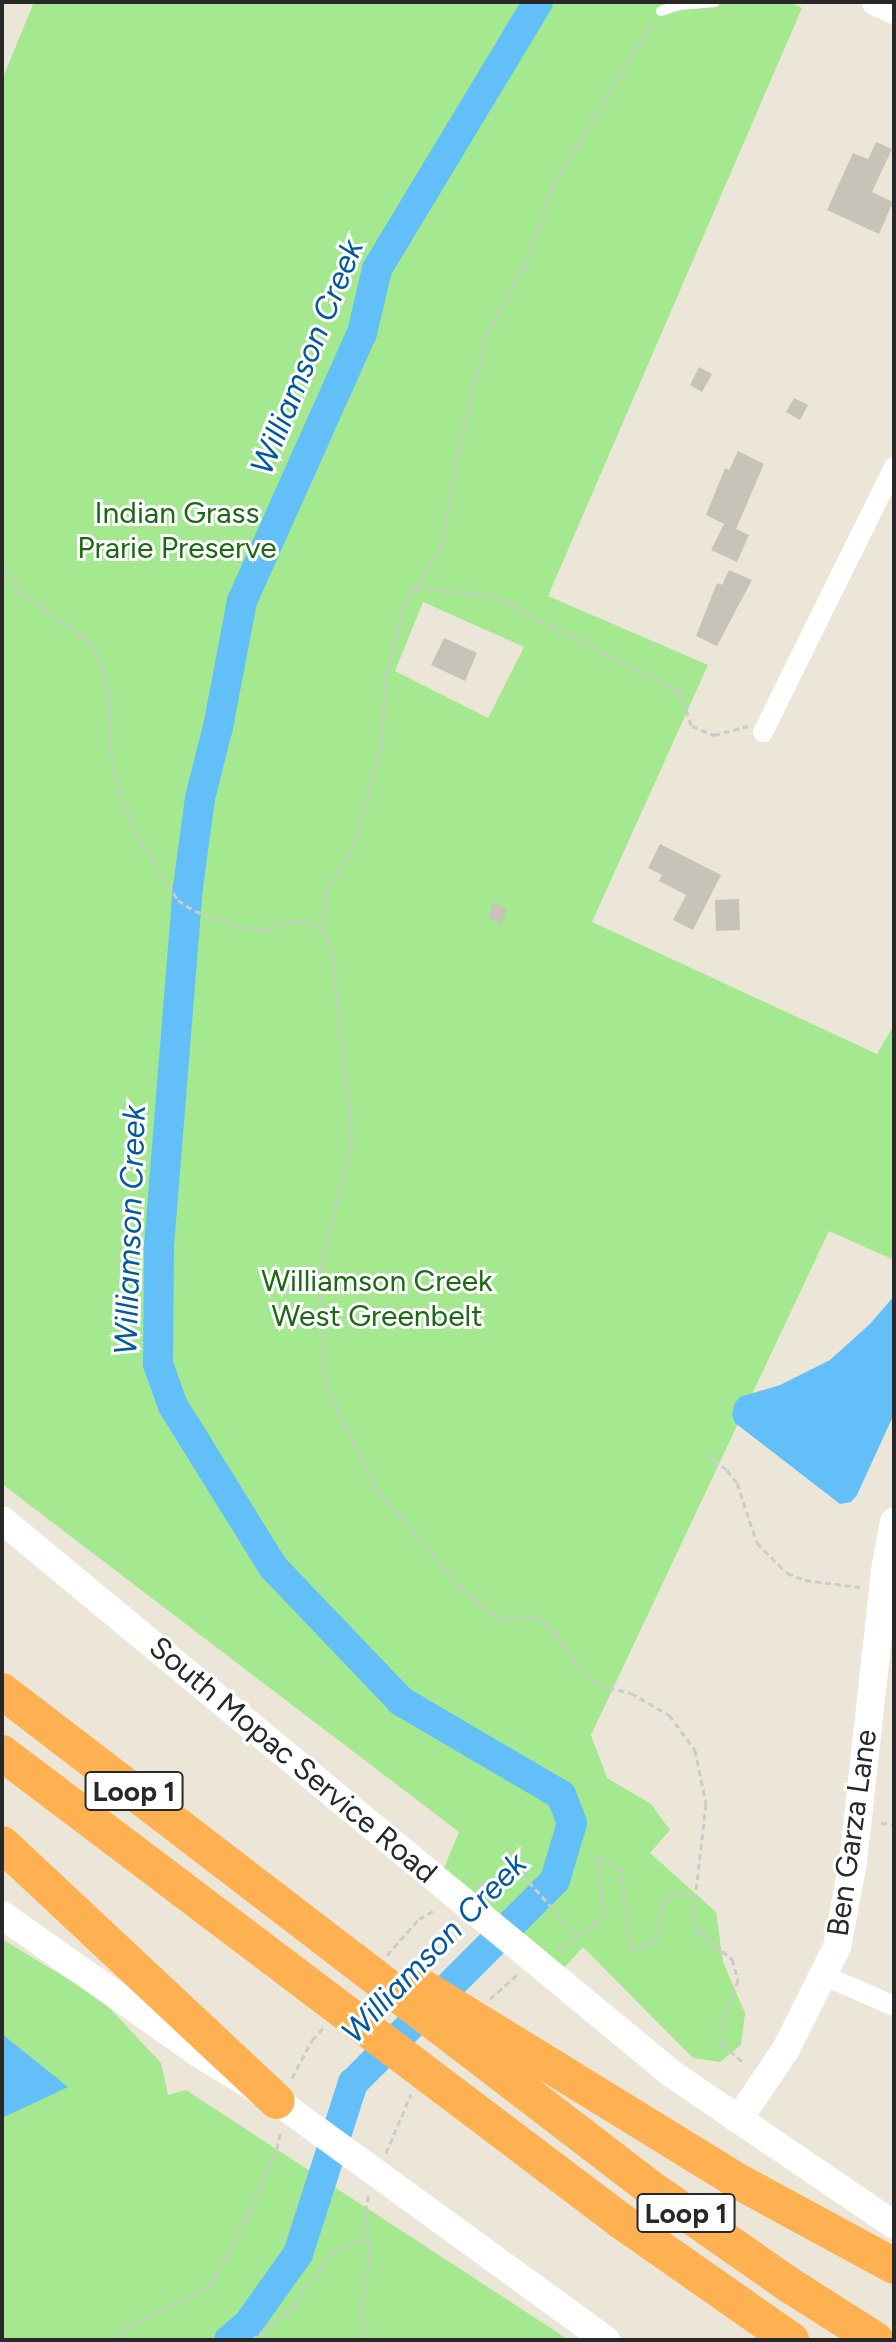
<!DOCTYPE html>
<html>
<head>
<meta charset="utf-8">
<style>
  body { margin:0 }
  #map { position:relative; width:896px; height:2342px; overflow:hidden; background:#ece6d8; font-family:Figtree,sans-serif }
  div>[style] { position:absolute }
  .green>* { inset:0; background:#a4e890 }
  .water>* { inset:0; background:#62bff8 }
  .river>* { height:30px; margin:-15px; padding:0 15px; transform-origin:15px; border-radius:15px; background:#62bff8 }
  .building>* { inset:0; background:#c7c3b8 }
  .path>* { height:3px; margin-top:-1.5px; transform-origin:0; background:repeating-linear-gradient(90deg,#cbcbcb 0 6px,transparent 0 10px) }
  .lane>* { height:10px; margin:-5px; padding:0 5px; transform-origin:5px; border-radius:5px; background:#fff }
  .street>* { height:20px; margin:-10px; padding:0 10px; transform-origin:10px; border-radius:10px; background:#fff }
  .secondary>* { height:28px; margin:-14px; padding:0 14px; transform-origin:14px; border-radius:14px; background:#fff }
  .highway>* { height:36px; margin:-18px; padding:0 18px; transform-origin:18px; border-radius:18px; background:#ffb051 }
  span { translate:-50% -50%; white-space:nowrap; text-align:center; line-height:1.15; -webkit-text-stroke:6px #fff; paint-order:stroke }
  .shield-label span { padding:2px 6px; background:#fff; border:2px solid; border-radius:6px; -webkit-text-stroke-width:0 }
  .shield-label { font-size:28px; color:#282828; font-weight:700 }
  .park-label { font-size:30px; color:#1b6a13 }
  .street-label { font-size:30px; color:#282828 }
  .water-label { font-size:32px; color:#0259a2; font-style:italic }
  .frame { position:absolute; inset:0; border:4px solid #282828; pointer-events:none }
</style>
</head>
<body>
<div id="map">
  <div class="green">
    <i style="clip-path:polygon(evenodd,34px 2px,790px 2px,802px 8px,548px 596px,708px 665px,592px 922px,877px 1054px,894px 1025px,894px 1260px,829px 1231px,591px 1735px,607px 1778px,651px 1804px,670px 1830px,650px 1853px,716px 1912px,723px 1962px,745px 2013px,741px 2045px,720px 2062px,693px 2058px,583px 1947px,555px 1978px,439px 1880px,459px 1832px,2px 1484px,2px 80px,34px 2px,423px 602px,524px 647px,488px 718px,395px 671px,423px 602px)"></i>
    <i style="clip-path:polygon(2px 1939px,102px 2000px,161px 2063px,168px 2095px,186px 2090px,569px 2340px,2px 2340px)"></i>
  </div>
  <div class="water">
    <i style="clip-path:polygon(894px 1296px,894px 1414px,857px 1495px,851px 1502px,840px 1504px,735px 1423px,732px 1414px,735px 1403px,740px 1397px,780px 1385px,830px 1360px,870px 1324px)"></i>
    <i style="clip-path:polygon(2px 2034px,68px 2087px,2px 2118px)"></i>
  </div>
  <div class="river">
    <i style="left:229px;top:2340px;width:25px;rotate:-40deg"></i>
    <i style="left:248px;top:2324px;width:86px;rotate:-54.5deg"></i>
    <i style="left:298px;top:2254px;width:180px;rotate:-72.2deg"></i>
    <i style="left:353px;top:2083px;width:286px;rotate:-45.1deg"></i>
    <i style="left:555px;top:1880px;width:59px;rotate:-73.4deg"></i>
    <i style="left:572px;top:1823px;width:30px;rotate:-111deg"></i>
    <i style="left:561px;top:1795px;width:186px;rotate:-149.6deg"></i>
    <i style="left:401px;top:1701px;width:185px;rotate:-133.7deg"></i>
    <i style="left:273px;top:1567px;width:190px;rotate:-121.8deg"></i>
    <i style="left:173px;top:1406px;width:45px;rotate:-109.7deg"></i>
    <i style="left:158px;top:1364px;width:118px;rotate:-89.5deg"></i>
    <i style="left:159px;top:1246px;width:360px;rotate:-85.4deg"></i>
    <i style="left:188px;top:887px;width:90px;rotate:-82.3deg"></i>
    <i style="left:200px;top:798px;width:73px;rotate:-75.8deg"></i>
    <i style="left:218px;top:727px;width:128px;rotate:-79.2deg"></i>
    <i style="left:242px;top:601px;width:294px;rotate:-65.9deg"></i>
    <i style="left:362px;top:333px;width:66px;rotate:-76.8deg"></i>
    <i style="left:377px;top:269px;width:312px;rotate:-58.9deg"></i>
  </div>
  <div class="building">
    <i style="clip-path:polygon(876px 142px,892px 149px,872px 192px,893px 202px,879px 234px,827px 210px,853px 153px,868px 159px)"></i>
    <i style="clip-path:polygon(699px 367px,712px 374px,702px 392px,690px 385px)"></i>
    <i style="clip-path:polygon(794px 398px,808px 405px,800px 420px,786px 412px)"></i>
    <i style="clip-path:polygon(738px 451px,764px 464px,736px 529px,749px 535px,737px 562px,711px 550px,724px 524px,706px 515px,725px 468px,729px 470px)"></i>
    <i style="clip-path:polygon(729px 570px,752px 580px,717px 646px,696px 636px,717px 583px,722px 585px)"></i>
    <i style="clip-path:polygon(444px 638px,477px 653px,465px 681px,431px 665px)"></i>
    <i style="clip-path:polygon(660px 844px,721px 875px,693px 930px,673px 920px,686px 895px,659px 881px,662px 875px,648px 868px)"></i>
    <i style="clip-path:polygon(739px 899px,740px 930px,716px 931px,715px 900px)"></i>
    <i style="clip-path:polygon(493px 903px,507px 909px,501px 924px,488px 918px)"></i>
  </div>
  <div class="path">
    <i style="left:2px;top:565px;width:30px;rotate:56deg"></i>
    <i style="left:19px;top:590px;width:88px;rotate:36.2deg"></i>
    <i style="left:90px;top:642px;width:28px;rotate:64deg"></i>
    <i style="left:102px;top:667px;width:30px;rotate:76deg"></i>
    <i style="left:109px;top:696px;width:52px;rotate:88.9deg"></i>
    <i style="left:110px;top:748px;width:46px;rotate:77.5deg"></i>
    <i style="left:120px;top:793px;width:54px;rotate:67.2deg"></i>
    <i style="left:141px;top:843px;width:68px;rotate:57deg"></i>
    <i style="left:178px;top:900px;width:20px;rotate:33deg"></i>
    <i style="left:195px;top:911px;width:50px;rotate:18.8deg"></i>
    <i style="left:242px;top:927px;width:26px;rotate:9deg"></i>
    <i style="left:268px;top:931px;width:22px;rotate:-24deg"></i>
    <i style="left:288px;top:922px;width:19px;rotate:-3deg"></i>
    <i style="left:307px;top:921px;width:18px;rotate:27deg"></i>
    <i style="left:323px;top:929px;width:26px;rotate:69deg"></i>
    <i style="left:332px;top:953px;width:187px;rotate:83.9deg"></i>
    <i style="left:352px;top:1139px;width:141px;rotate:103.5deg"></i>
    <i style="left:319px;top:1276px;width:110px;rotate:86.4deg"></i>
    <i style="left:326px;top:1386px;width:119px;rotate:63.6deg"></i>
    <i style="left:379px;top:1493px;width:123px;rotate:48.9deg"></i>
    <i style="left:460px;top:1586px;width:50px;rotate:41deg"></i>
    <i style="left:498px;top:1619px;width:39px;rotate:-3deg"></i>
    <i style="left:537px;top:1617px;width:24px;rotate:42deg"></i>
    <i style="left:555px;top:1633px;width:40px;rotate:57.1deg"></i>
    <i style="left:577px;top:1667px;width:28px;rotate:39deg"></i>
    <i style="left:599px;top:1685px;width:33px;rotate:14deg"></i>
    <i style="left:631px;top:1693px;width:44px;rotate:30.1deg"></i>
    <i style="left:669px;top:1715px;width:44px;rotate:53.4deg"></i>
    <i style="left:695px;top:1750px;width:55px;rotate:78.5deg"></i>
    <i style="left:706px;top:1804px;width:114px;rotate:96.6deg"></i>
    <i style="left:693px;top:1917px;width:16px;rotate:68deg"></i>
    <i style="left:699px;top:1932px;width:43px;rotate:39.3deg"></i>
    <i style="left:732px;top:1959px;width:22px;rotate:74deg"></i>
    <i style="left:738px;top:1980px;width:50px;rotate:111deg"></i>
    <i style="left:720px;top:2027px;width:17px;rotate:83deg"></i>
    <i style="left:722px;top:2044px;width:30px;rotate:41deg"></i>
    <i style="left:416px;top:587px;width:80px;rotate:7.2deg"></i>
    <i style="left:495px;top:597px;width:207px;rotate:27.1deg"></i>
    <i style="left:679px;top:691px;width:37px;rotate:70deg"></i>
    <i style="left:692px;top:726px;width:24px;rotate:22deg"></i>
    <i style="left:714px;top:735px;width:35px;rotate:-15deg"></i>
    <i style="left:323px;top:929px;width:38px;rotate:-85deg"></i>
    <i style="left:326px;top:891px;width:52px;rotate:-57.5deg"></i>
    <i style="left:354px;top:847px;width:104px;rotate:-74.9deg"></i>
    <i style="left:381px;top:747px;width:70px;rotate:-85.9deg"></i>
    <i style="left:386px;top:677px;width:71px;rotate:-76.2deg"></i>
    <i style="left:403px;top:608px;width:73px;rotate:-58.5deg"></i>
    <i style="left:441px;top:546px;width:97px;rotate:-79.9deg"></i>
    <i style="left:458px;top:451px;width:122px;rotate:-76.2deg"></i>
    <i style="left:487px;top:333px;width:77px;rotate:-60.4deg"></i>
    <i style="left:525px;top:266px;width:88px;rotate:-70.7deg"></i>
    <i style="left:554px;top:183px;width:189px;rotate:-58.4deg"></i>
    <i style="left:706px;top:1454px;width:26px;rotate:37deg"></i>
    <i style="left:727px;top:1470px;width:16px;rotate:52deg"></i>
    <i style="left:737px;top:1483px;width:63px;rotate:71.6deg"></i>
    <i style="left:757px;top:1543px;width:42px;rotate:45deg"></i>
    <i style="left:787px;top:1573px;width:19px;rotate:21deg"></i>
    <i style="left:805px;top:1580px;width:55px;rotate:7.3deg"></i>
    <i style="left:881px;top:1823px;width:13px;rotate:4deg"></i>
    <i style="left:478px;top:1886px;width:33px;rotate:-29deg"></i>
    <i style="left:507px;top:1870px;width:16px;rotate:15deg"></i>
    <i style="left:522px;top:1874px;width:83px;rotate:48.4deg"></i>
    <i style="left:557px;top:1949px;width:44px;rotate:-33deg"></i>
    <i style="left:594px;top:1925px;width:15px;rotate:-48deg"></i>
    <i style="left:604px;top:1914px;width:55px;rotate:-95.2deg"></i>
    <i style="left:599px;top:1859px;width:19px;rotate:21deg"></i>
    <i style="left:617px;top:1866px;width:13px;rotate:67deg"></i>
    <i style="left:622px;top:1878px;width:72px;rotate:82.8deg"></i>
    <i style="left:631px;top:1949px;width:25px;rotate:-18deg"></i>
    <i style="left:655px;top:1941px;width:37px;rotate:-79deg"></i>
    <i style="left:662px;top:1905px;width:18px;rotate:-43deg"></i>
    <i style="left:675px;top:1893px;width:19px;rotate:3deg"></i>
    <i style="left:387px;top:1955px;width:48px;rotate:-48.4deg"></i>
    <i style="left:419px;top:1919px;width:20px;rotate:-30deg"></i>
    <i style="left:490px;top:1999px;width:36px;rotate:-42deg"></i>
    <i style="left:292px;top:2078px;width:43px;rotate:-62.2deg"></i>
    <i style="left:312px;top:2040px;width:18px;rotate:-47deg"></i>
    <i style="left:386px;top:2153px;width:64px;rotate:-67deg"></i>
    <i style="left:116px;top:2340px;width:18px;rotate:-47deg"></i>
    <i style="left:128px;top:2327px;width:92px;rotate:-26.6deg"></i>
    <i style="left:210px;top:2286px;width:74px;rotate:-61.7deg"></i>
    <i style="left:245px;top:2221px;width:79px;rotate:-66deg"></i>
    <i style="left:277px;top:2149px;width:16px;rotate:-79deg"></i>
    <i style="left:252px;top:2340px;width:55px;rotate:-39.1deg"></i>
    <i style="left:295px;top:2305px;width:62px;rotate:-54.8deg"></i>
    <i style="left:331px;top:2254px;width:43px;rotate:-26deg"></i>
    <i style="left:368px;top:2340px;width:29px;rotate:-104deg"></i>
    <i style="left:361px;top:2312px;width:57px;rotate:-80.9deg"></i>
    <i style="left:370px;top:2256px;width:45px;rotate:-96.3deg"></i>
    <i style="left:365px;top:2211px;width:17px;rotate:-77deg"></i>
  </div>
  <div class="lane">
    <i style="left:661px;top:11px;width:20px;rotate:-18deg"></i>
    <i style="left:680px;top:5px;width:35px;rotate:-5deg"></i>
  </div>
  <div class="street">
    <i style="left:763px;top:732px;width:296px;rotate:-63.7deg"></i>
    <i style="left:825px;top:1976px;width:75px;rotate:23.5deg"></i>
  </div>
  <div class="secondary">
    <i style="left:876px;top:2px;width:20px;rotate:24deg"></i>
    <i style="left:2px;top:1520px;width:869px;rotate:39.59deg"></i>
    <i style="left:672px;top:2074px;width:268px;rotate:34.2deg"></i>
    <i style="left:2px;top:1915px;width:240px;rotate:35.1deg"></i>
    <i style="left:198px;top:2053px;width:92px;rotate:31.3deg"></i>
    <i style="left:277px;top:2101px;width:407px;rotate:36deg"></i>
    <i style="left:738px;top:2120px;width:86px;rotate:-55.9deg"></i>
    <i style="left:786px;top:2049px;width:114px;rotate:-63.4deg"></i>
    <i style="left:837px;top:1947px;width:86px;rotate:-79.3deg"></i>
    <i style="left:853px;top:1862px;width:299px;rotate:-83.7deg"></i>
    <i style="left:886px;top:1565px;width:44px;rotate:-79.5deg"></i>
  </div>
  <div class="highway">
    <i style="left:2px;top:1691px;width:815px;rotate:37.47deg"></i>
    <i style="left:649px;top:2187px;width:169px;rotate:34.9deg"></i>
    <i style="left:788px;top:2284px;width:104px;rotate:32.5deg"></i>
    <i style="left:2px;top:1753px;width:776px;rotate:37.09deg"></i>
    <i style="left:621px;top:2221px;width:208px;rotate:35deg"></i>
    <i style="left:2px;top:1844px;width:376px;rotate:43.1deg"></i>
    <i style="left:424px;top:1988px;width:364px;rotate:31.6deg"></i>
    <i style="left:734px;top:2179px;width:182px;rotate:28.5deg"></i>
  </div>
  <div class="shield-label">
    <span style="left:134px;top:1791px">Loop 1</span>
    <span style="left:686px;top:2213px">Loop 1</span>
  </div>
  <div class="park-label">
    <span style="left:177px;top:530px">Indian Grass<br>Prarie Preserve</span>
    <span style="left:377px;top:1298px">Williamson Creek<br>West Greenbelt</span>
  </div>
  <div class="street-label">
    <span style="left:293px;top:1760px;rotate:40deg">South Mopac Service Road</span>
    <span style="left:852px;top:1833px;rotate:-82deg">Ben Garza Lane</span>
  </div>
  <div class="water-label">
    <span style="left:307px;top:357px;rotate:-68deg">Williamson Creek</span>
    <span style="left:130px;top:1230px;rotate:-88deg">Williamson Creek</span>
    <span style="left:434px;top:1948px;rotate:-46deg">Williamson Creek</span>
  </div>
  <div class="frame"></div>
</div>
</body>
</html>
